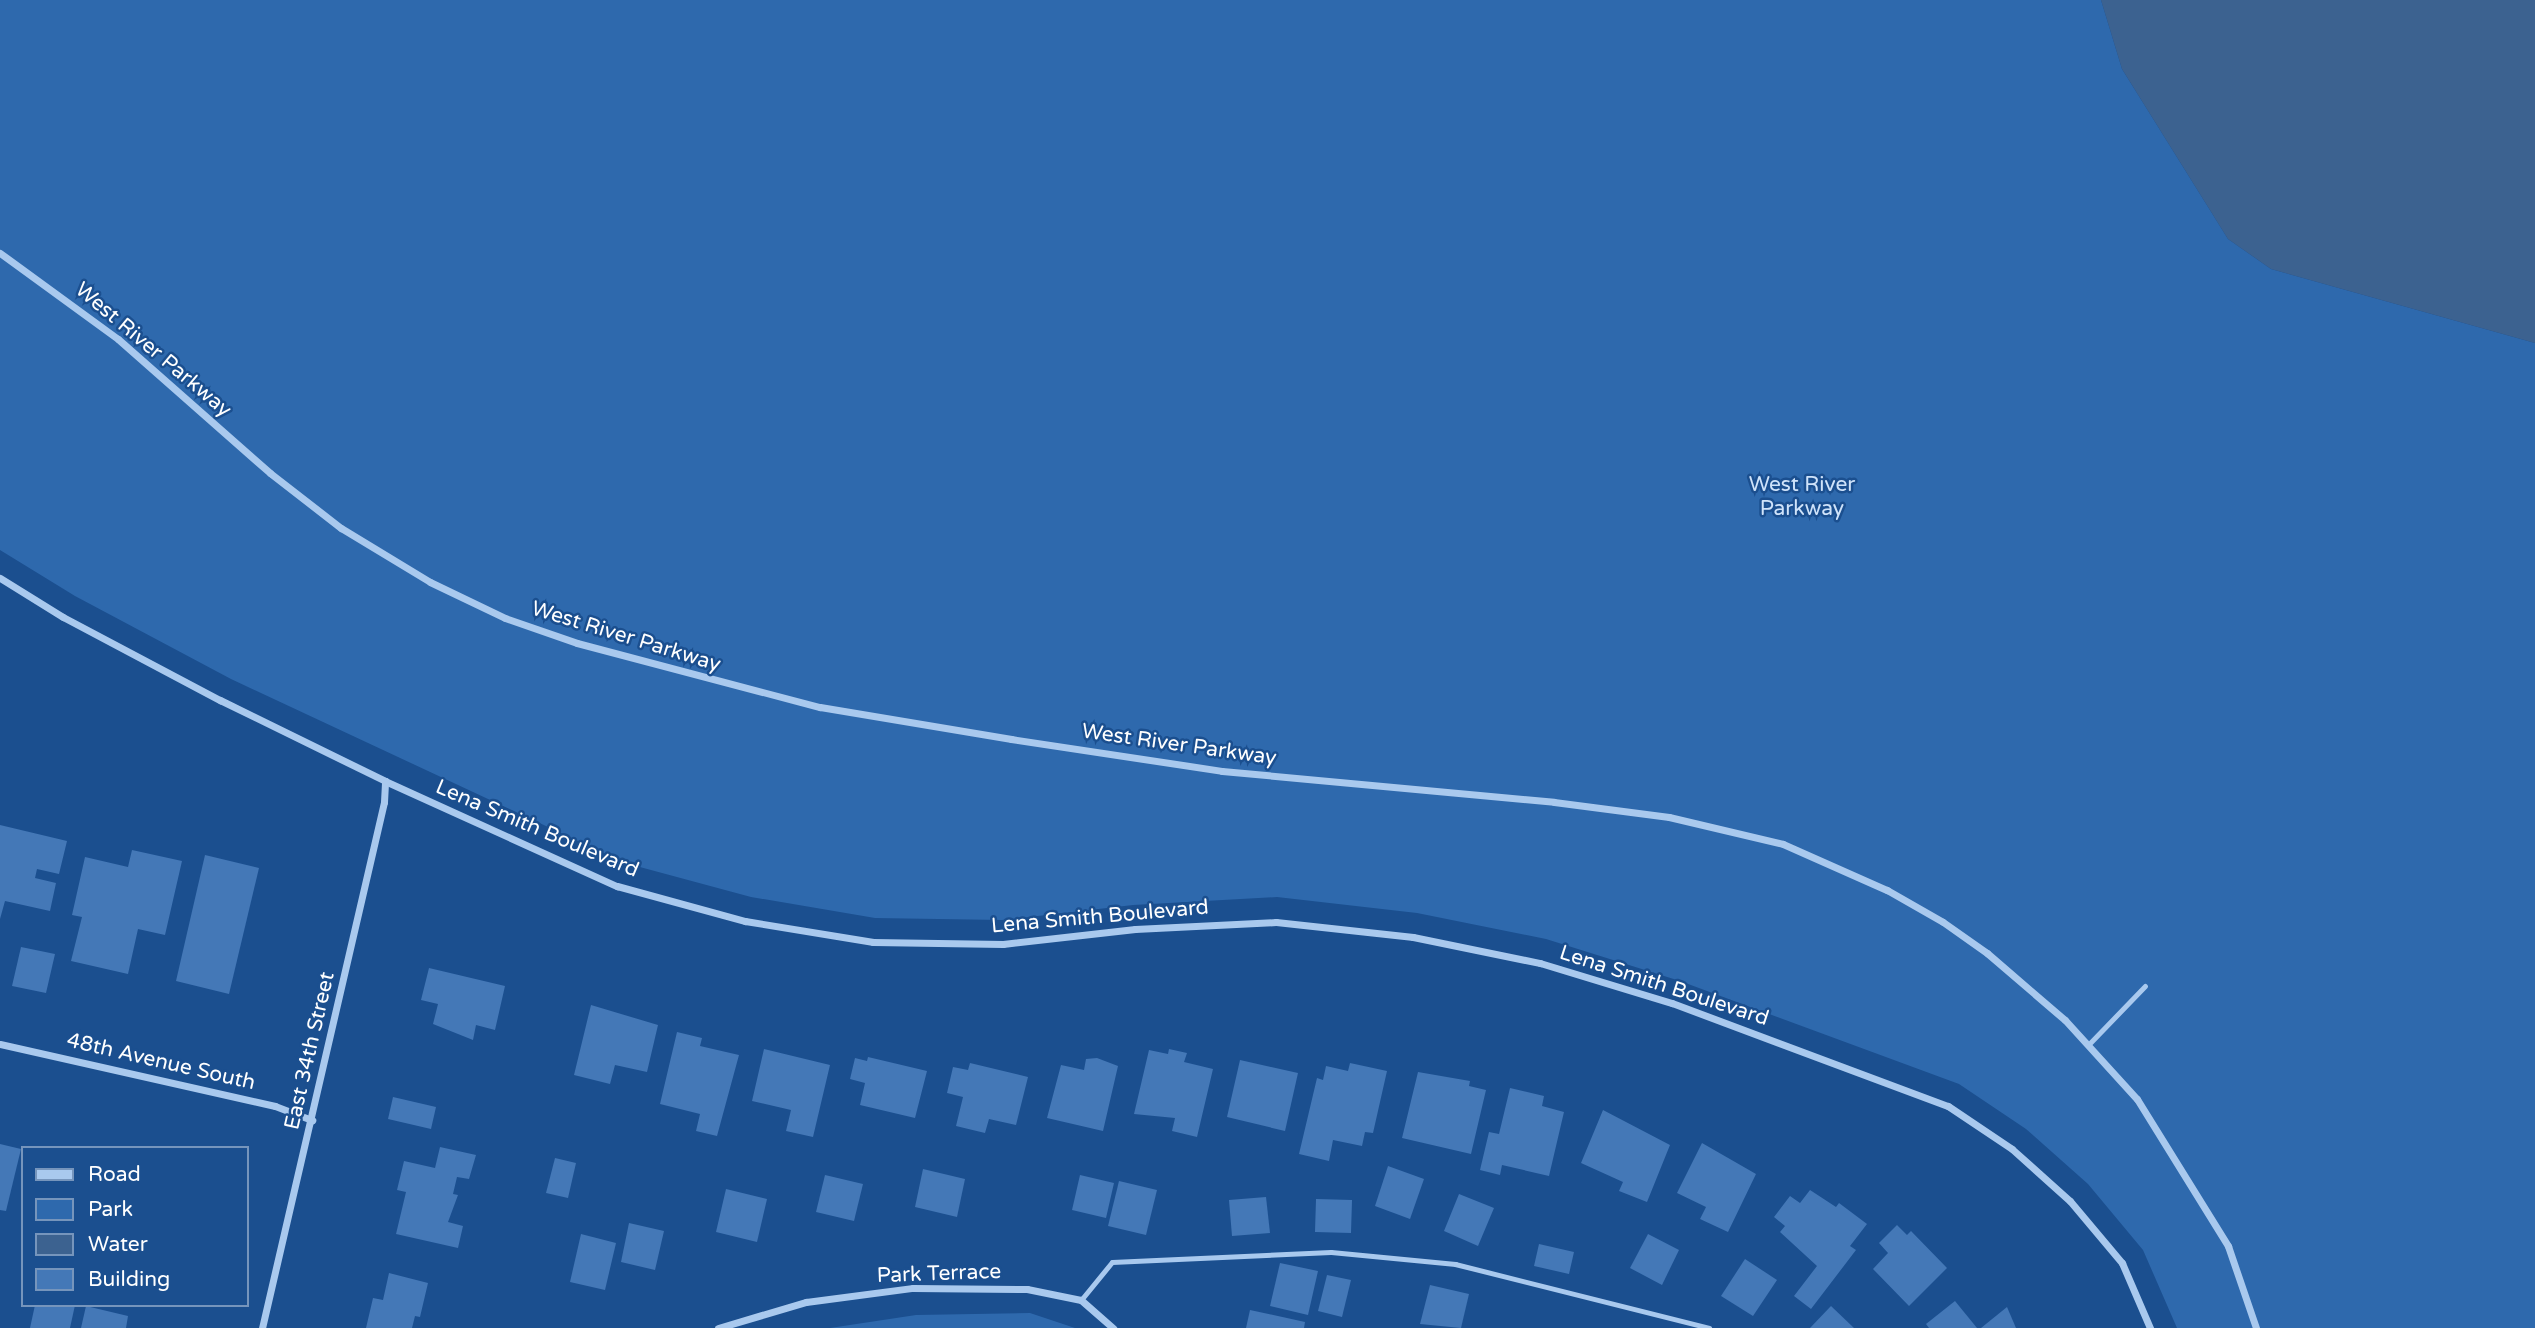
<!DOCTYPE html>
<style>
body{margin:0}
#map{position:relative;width:2535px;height:1328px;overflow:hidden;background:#1b4f8f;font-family:"Varela Round",sans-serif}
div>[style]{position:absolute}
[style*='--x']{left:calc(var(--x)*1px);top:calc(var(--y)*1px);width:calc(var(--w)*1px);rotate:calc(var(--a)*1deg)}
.green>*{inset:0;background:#2e69ad}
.water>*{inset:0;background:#3c6290}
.building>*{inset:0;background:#4478b7}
.service>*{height:5px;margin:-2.5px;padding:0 2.5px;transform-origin:2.5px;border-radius:2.5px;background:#a9c9ee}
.minor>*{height:7px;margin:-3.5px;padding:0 3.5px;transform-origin:3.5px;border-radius:3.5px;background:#a9c9ee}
span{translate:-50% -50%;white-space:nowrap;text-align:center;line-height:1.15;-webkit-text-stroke:5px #1b4f8f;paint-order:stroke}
.street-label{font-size:21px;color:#fff}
.park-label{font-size:21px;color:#cfe3fa}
.legend{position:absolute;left:21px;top:1146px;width:228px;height:161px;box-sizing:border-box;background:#1b4f8f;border:2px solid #7695bc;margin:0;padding:9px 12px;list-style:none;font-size:21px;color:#fff}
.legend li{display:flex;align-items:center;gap:14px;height:35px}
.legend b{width:35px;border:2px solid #7695bc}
</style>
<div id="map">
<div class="green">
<div style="clip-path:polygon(0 0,2101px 0,2122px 69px,2228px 239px,2271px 269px,2535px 343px,2535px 1328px,2177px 1328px,2143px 1250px,2088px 1184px,2026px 1129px,1959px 1084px,1680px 981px,1546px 939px,1417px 913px,1277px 897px,1133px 905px,1002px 920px,875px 918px,751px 897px,625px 863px,231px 679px,75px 596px,0 550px)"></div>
<div style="clip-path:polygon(1030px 1313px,1075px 1328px,830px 1328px,916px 1315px)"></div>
</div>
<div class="water">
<div style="clip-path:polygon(2101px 0,2535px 0,2535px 343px,2271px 269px,2228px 239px,2122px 69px)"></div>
</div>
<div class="building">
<div style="clip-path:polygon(0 825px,67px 841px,59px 874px,37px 869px,35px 878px,56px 883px,50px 911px,5px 901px,0 919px)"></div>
<div style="clip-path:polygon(132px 850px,182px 861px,165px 935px,138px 929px,128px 974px,71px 961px,82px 917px,72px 915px,85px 857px,128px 867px)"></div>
<div style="clip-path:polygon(205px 855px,259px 868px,229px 994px,176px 981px)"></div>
<div style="clip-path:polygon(21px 947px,55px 954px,46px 993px,12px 986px)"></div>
<div style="clip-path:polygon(429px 968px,505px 986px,495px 1030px,476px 1025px,473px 1040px,433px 1024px,438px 1004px,421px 1000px)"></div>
<div style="clip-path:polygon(591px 1005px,658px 1025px,647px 1072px,615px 1065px,610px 1084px,574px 1075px)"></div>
<div style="clip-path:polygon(677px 1032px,702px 1038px,700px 1046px,739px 1055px,717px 1136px,696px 1131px,700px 1114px,660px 1104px)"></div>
<div style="clip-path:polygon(764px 1049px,830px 1065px,813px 1137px,786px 1131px,791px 1110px,752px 1101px)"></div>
<div style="clip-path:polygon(1169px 1049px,1187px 1053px,1184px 1062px,1213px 1069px,1197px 1137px,1172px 1131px,1175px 1118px,1134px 1114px,1149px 1050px,1168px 1054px)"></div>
<div style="clip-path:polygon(868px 1057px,927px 1071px,915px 1118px,860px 1105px,865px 1083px,850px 1079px,855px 1058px,867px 1061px)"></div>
<div style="clip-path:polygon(1097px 1058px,1118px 1066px,1103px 1131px,1047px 1118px,1061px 1065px,1084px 1070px,1086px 1059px)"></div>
<div style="clip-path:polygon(1240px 1060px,1298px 1073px,1285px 1131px,1227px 1117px)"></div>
<div style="clip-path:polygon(970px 1063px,1028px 1077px,1016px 1125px,989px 1119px,985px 1133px,956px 1126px,963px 1097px,947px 1093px,953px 1067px,968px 1070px)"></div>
<div style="clip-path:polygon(1350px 1063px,1387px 1071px,1373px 1133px,1365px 1132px,1362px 1146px,1333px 1140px,1329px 1161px,1299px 1154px,1317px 1078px,1323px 1080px,1326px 1066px,1348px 1071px)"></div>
<div style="clip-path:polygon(1418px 1072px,1470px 1081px,1469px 1086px,1486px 1090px,1471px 1154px,1402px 1138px)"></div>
<div style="clip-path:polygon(1510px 1088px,1544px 1096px,1542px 1106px,1564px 1112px,1549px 1176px,1502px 1165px,1500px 1175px,1480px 1170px,1489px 1132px,1499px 1134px)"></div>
<div style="clip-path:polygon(393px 1097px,436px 1107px,431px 1129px,388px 1119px)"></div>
<div style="clip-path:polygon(1603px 1110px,1670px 1145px,1647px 1202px,1619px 1191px,1623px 1182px,1581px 1163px)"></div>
<div style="clip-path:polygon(1702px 1143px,1756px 1174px,1728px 1232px,1700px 1219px,1706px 1207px,1677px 1193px)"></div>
<div style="clip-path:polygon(0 1144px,21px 1149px,6px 1211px,0 1210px)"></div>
<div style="clip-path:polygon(440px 1147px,476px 1155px,469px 1179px,457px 1177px,453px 1194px,458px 1195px,448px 1222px,463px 1226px,458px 1248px,396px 1234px,406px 1192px,397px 1190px,404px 1161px,435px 1168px)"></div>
<div style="clip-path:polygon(555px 1158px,576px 1163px,568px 1198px,546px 1193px)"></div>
<div style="clip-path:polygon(1388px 1166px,1424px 1179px,1410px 1219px,1375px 1206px)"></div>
<div style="clip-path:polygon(923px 1169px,965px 1179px,957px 1217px,915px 1207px)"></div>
<div style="clip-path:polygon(825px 1175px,863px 1184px,854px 1221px,816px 1212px)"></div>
<div style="clip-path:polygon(1080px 1175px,1114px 1183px,1106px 1218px,1072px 1210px)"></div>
<div style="clip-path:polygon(1119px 1181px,1157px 1190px,1146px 1235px,1108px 1226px)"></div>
<div style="clip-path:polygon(726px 1189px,767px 1199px,757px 1242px,716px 1232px)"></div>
<div style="clip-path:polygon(1810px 1190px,1836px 1207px,1839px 1203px,1867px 1224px,1850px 1246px,1856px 1250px,1811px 1309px,1794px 1296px,1817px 1266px,1780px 1232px,1785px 1226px,1774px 1217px,1790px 1196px,1800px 1203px)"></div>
<div style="clip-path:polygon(1459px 1194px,1494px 1208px,1478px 1246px,1444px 1231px)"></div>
<div style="clip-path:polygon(1266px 1197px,1270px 1233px,1232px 1236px,1229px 1200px)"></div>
<div style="clip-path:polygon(1316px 1199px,1352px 1200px,1351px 1233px,1315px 1232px)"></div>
<div style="clip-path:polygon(629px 1223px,664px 1231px,655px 1270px,621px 1262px)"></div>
<div style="clip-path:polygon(1897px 1225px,1907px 1235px,1911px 1231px,1947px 1268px,1909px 1306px,1873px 1269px,1888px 1253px,1879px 1243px)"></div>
<div style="clip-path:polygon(581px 1234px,616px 1243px,605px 1290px,570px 1282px)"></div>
<div style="clip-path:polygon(1648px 1234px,1679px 1250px,1662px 1285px,1630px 1268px)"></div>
<div style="clip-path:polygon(1539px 1244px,1574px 1252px,1569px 1274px,1534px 1266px)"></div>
<div style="clip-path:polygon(1745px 1259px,1777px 1280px,1753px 1316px,1721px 1296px)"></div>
<div style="clip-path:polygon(1280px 1263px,1318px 1271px,1308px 1315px,1270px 1306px)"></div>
<div style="clip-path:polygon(389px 1273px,428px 1283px,420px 1317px,415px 1316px,412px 1328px,366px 1328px,373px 1298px,383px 1300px)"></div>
<div style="clip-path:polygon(1327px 1275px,1351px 1280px,1342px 1317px,1318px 1311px)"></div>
<div style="clip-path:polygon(1430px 1285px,1469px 1294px,1461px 1328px,1420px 1324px)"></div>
<div style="clip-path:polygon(1955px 1301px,1977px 1328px,1929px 1328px,1926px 1324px)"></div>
<div style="clip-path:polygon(35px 1305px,75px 1305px,70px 1328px,30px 1328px)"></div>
<div style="clip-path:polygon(86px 1306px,128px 1316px,126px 1328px,81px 1328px)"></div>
<div style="clip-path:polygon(1831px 1306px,1854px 1328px,1810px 1328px)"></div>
<div style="clip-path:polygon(2007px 1307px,2016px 1328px,1981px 1328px)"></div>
<div style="clip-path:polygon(1250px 1310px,1305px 1322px,1304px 1328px,1246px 1328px)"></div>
</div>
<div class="service">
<div style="--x:2088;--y:1045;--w:82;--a:-46"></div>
<div style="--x:1081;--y:1300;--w:49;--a:-50.8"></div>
<div style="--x:1112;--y:1262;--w:219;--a:-2.6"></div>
<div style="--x:1331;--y:1252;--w:125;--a:5.5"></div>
<div style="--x:1455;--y:1264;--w:262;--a:14.1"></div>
</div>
<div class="minor">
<div style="--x:0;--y:253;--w:146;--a:36.1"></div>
<div style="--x:118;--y:339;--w:203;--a:41.4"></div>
<div style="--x:270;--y:473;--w:90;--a:37.8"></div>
<div style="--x:341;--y:528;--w:104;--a:31.2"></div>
<div style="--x:430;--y:582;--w:83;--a:25.6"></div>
<div style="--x:505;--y:618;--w:76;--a:19.1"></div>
<div style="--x:577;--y:643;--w:251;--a:14.8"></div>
<div style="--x:820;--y:707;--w:194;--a:9.5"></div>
<div style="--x:1011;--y:739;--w:213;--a:8.6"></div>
<div style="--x:1222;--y:771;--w:333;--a:5.3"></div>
<div style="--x:1554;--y:802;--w:116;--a:7.4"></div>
<div style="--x:1669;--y:817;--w:117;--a:13.3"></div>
<div style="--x:1783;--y:844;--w:114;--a:23.9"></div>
<div style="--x:1887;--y:890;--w:64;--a:29.7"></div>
<div style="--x:1943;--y:922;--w:54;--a:35.2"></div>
<div style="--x:1987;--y:953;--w:103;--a:40.7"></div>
<div style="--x:2065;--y:1020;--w:107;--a:47.7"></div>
<div style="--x:2137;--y:1099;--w:173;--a:58.2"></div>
<div style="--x:2228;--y:1246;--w:87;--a:71.1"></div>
<div style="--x:0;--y:578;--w:74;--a:31.8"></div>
<div style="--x:63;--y:617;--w:178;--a:27.9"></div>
<div style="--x:220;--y:700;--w:184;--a:26.1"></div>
<div style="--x:385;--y:781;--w:255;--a:24.4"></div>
<div style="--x:617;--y:886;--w:133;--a:15.3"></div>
<div style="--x:745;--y:921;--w:130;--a:9.3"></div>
<div style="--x:873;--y:942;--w:130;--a:0.9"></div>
<div style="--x:1003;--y:944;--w:133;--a:-6.5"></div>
<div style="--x:1135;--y:929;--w:141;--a:-2.8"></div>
<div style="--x:1276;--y:922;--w:138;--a:6.2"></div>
<div style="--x:1413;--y:937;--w:130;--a:11.6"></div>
<div style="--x:1540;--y:963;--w:138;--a:16.9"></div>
<div style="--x:1672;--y:1003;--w:295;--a:20.5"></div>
<div style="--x:1948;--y:1106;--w:77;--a:33.9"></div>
<div style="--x:2012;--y:1149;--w:78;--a:41.9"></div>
<div style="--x:2070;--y:1201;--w:81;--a:50"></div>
<div style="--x:2122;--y:1263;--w:71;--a:66.7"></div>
<div style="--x:0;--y:1044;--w:282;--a:12.7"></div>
<div style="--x:275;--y:1106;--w:40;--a:21"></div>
<div style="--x:262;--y:1328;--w:540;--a:-76.94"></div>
<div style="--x:384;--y:802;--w:21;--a:-87"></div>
<div style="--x:718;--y:1328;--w:92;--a:-16.5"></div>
<div style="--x:806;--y:1302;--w:108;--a:-7.5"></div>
<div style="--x:913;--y:1288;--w:114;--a:0.5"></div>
<div style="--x:1027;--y:1289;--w:55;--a:11.5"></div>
<div style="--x:1081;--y:1300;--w:43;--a:41.2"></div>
</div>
<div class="street-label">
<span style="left:153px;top:350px;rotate:40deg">West River Parkway</span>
<span style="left:626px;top:637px;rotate:17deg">West River Parkway</span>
<span style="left:1179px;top:745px;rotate:8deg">West River Parkway</span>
<span style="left:537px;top:829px;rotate:23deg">Lena Smith Boulevard</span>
<span style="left:1100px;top:917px;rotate:-5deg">Lena Smith Boulevard</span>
<span style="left:1664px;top:986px;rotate:18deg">Lena Smith Boulevard</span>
<span style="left:310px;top:1051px;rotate:-77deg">East 34th Street</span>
<span style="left:161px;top:1062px;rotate:13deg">48th Avenue South</span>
<span style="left:939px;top:1274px;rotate:-2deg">Park Terrace</span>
</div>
<div class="park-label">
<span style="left:1802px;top:497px">West River<br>Parkway</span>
</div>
<ul class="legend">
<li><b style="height:9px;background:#a9c9ee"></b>Road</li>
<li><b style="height:19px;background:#2e69ad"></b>Park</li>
<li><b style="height:19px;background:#3c6290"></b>Water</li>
<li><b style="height:19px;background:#4478b7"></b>Building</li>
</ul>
</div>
